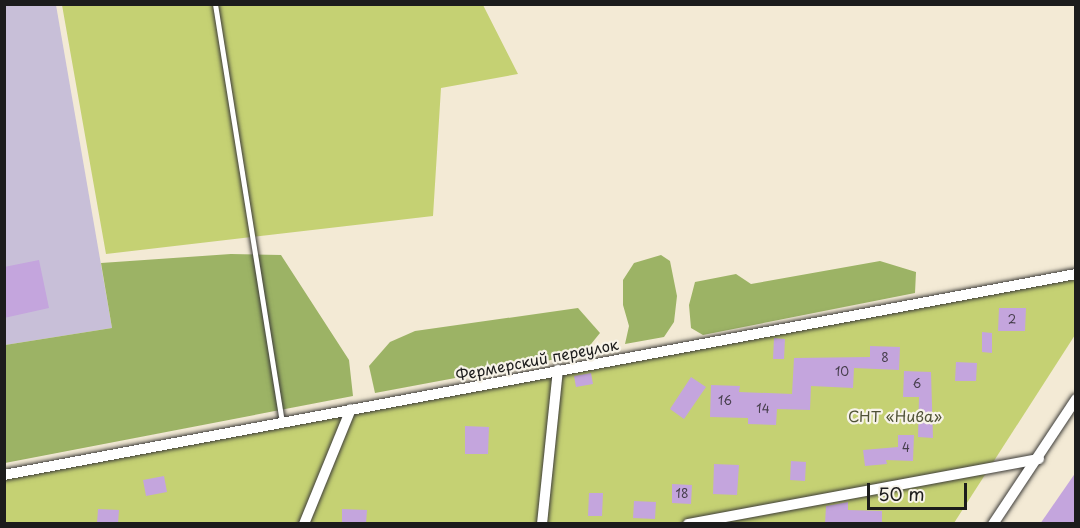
<!DOCTYPE html>
<meta charset="utf-8">
<style>
body{margin:0}
#map{position:relative;width:1080px;height:528px;overflow:hidden;background:#f3ead5;font-family:"Playpen Sans",sans-serif}
div>[style]{position:absolute}
[style*='--x']{left:calc(var(--x)*1px);top:calc(var(--y)*1px);width:calc(var(--w)*1px);rotate:calc(var(--a)*1deg)}
.industrial>*{inset:0;background:#c8bfd8}
.green>*{inset:0;background:#c5d173}
.forest>*{inset:0;background:#9cb365}
.building>*{inset:0;background:#c4a5dd}
.roads{filter:drop-shadow(0 0 2px #3c3b38) drop-shadow(0 0 2px #3c3b38)}
.service>*{height:5px;margin:-2.5px;padding:0 2.5px;transform-origin:2.5px;border-radius:2.5px;background:#fff}
.minor>*{height:10px;margin:-5px;padding:0 5px;transform-origin:5px;border-radius:5px;background:#fff}
span{translate:-50% -50%;white-space:nowrap;text-align:center;line-height:1.15;-webkit-text-stroke:4.5px #f7f3e8;paint-order:stroke}
.number-label{font-size:12px;color:#463e4c}
.number-label span{-webkit-text-stroke-width:0}
.street-label{font-size:15px;color:#1c1c1c}
.park-label{font-size:15px;color:#4f5236}
.frame{position:absolute;inset:0;border:6px solid #1c1c1c;pointer-events:none}
.scale{position:absolute;left:867px;top:483px;width:100px;height:27px;box-sizing:border-box;border:3px solid #1c1c1c;border-top:0;padding-left:8px;font-size:18px;line-height:21px;white-space:nowrap;color:#1c1c1c;-webkit-text-stroke:4px #f7f3e8;paint-order:stroke}
</style>
<div id="map">
<div class="industrial">
<div style="clip-path:polygon(5px 5px,56px 5px,112px 328px,5px 345px)"></div>
</div>
<div class="green">
<div style="clip-path:polygon(62px 5px,483px 5px,518px 74px,441px 88px,433px 216px,106px 254px)"></div>
<div style="clip-path:polygon(1075px 274px,1075px 335px,954px 523px,5px 523px,4px 475px)"></div>
</div>
<div class="forest">
<div style="clip-path:polygon(231px 254px,281px 255px,349px 360px,353px 396px,5px 463px,5px 345px,112px 328px,101px 263px)"></div>
<div style="clip-path:polygon(661px 255px,670px 261px,677px 296px,674px 322px,664px 337px,625px 344px,629px 326px,623px 305px,623px 280px,634px 263px)"></div>
<div style="clip-path:polygon(880px 261px,916px 272px,915px 293px,703px 335px,691px 328px,689px 305px,695px 282px,736px 274px,751px 284px)"></div>
<div style="clip-path:polygon(578px 308px,600px 333px,583px 354px,375px 393px,369px 366px,390px 342px,415px 331px)"></div>
</div>
<div class="building">
<div style="clip-path:polygon(39px 260px,49px 308px,4px 318px,4px 267px)"></div>
<div style="clip-path:polygon(999px 308px,1026px 308px,1025px 331px,998px 331px)"></div>
<div style="clip-path:polygon(982px 332px,992px 333px,992px 353px,982px 352px)"></div>
<div style="clip-path:polygon(774px 338px,785px 339px,784px 359px,773px 359px)"></div>
<div style="clip-path:polygon(870px 346px,900px 347px,899px 370px,854px 368px,853px 388px,811px 386px,810px 410px,777px 409px,776px 425px,748px 424px,748px 418px,710px 417px,711px 385px,740px 386px,739px 392px,792px 394px,794px 358px,870px 357px)"></div>
<div style="clip-path:polygon(956px 362px,977px 363px,976px 381px,955px 381px)"></div>
<div style="clip-path:polygon(904px 371px,931px 372px,933px 438px,918px 437px,919px 397px,903px 397px)"></div>
<div style="clip-path:polygon(591px 373px,593px 384px,576px 387px,574px 376px)"></div>
<div style="clip-path:polygon(691px 377px,706px 387px,684px 419px,670px 409px)"></div>
<div style="clip-path:polygon(465px 426px,489px 427px,488px 454px,465px 454px)"></div>
<div style="clip-path:polygon(898px 435px,914px 435px,913px 461px,886px 460px,887px 464px,865px 466px,863px 450px,898px 447px)"></div>
<div style="clip-path:polygon(791px 461px,806px 462px,805px 481px,790px 480px)"></div>
<div style="clip-path:polygon(714px 464px,739px 465px,737px 495px,713px 494px)"></div>
<div style="clip-path:polygon(1076px 472px,1076px 524px,1040px 524px)"></div>
<div style="clip-path:polygon(164px 476px,167px 492px,146px 496px,143px 480px)"></div>
<div style="clip-path:polygon(672px 484px,692px 485px,691px 504px,672px 503px)"></div>
<div style="clip-path:polygon(589px 493px,603px 493px,602px 516px,588px 516px)"></div>
<div style="clip-path:polygon(634px 501px,656px 502px,655px 519px,633px 518px)"></div>
<div style="clip-path:polygon(848px 502px,848px 510px,882px 511px,882px 524px,825px 524px,826px 506px)"></div>
<div style="clip-path:polygon(98px 509px,119px 510px,118px 524px,97px 524px)"></div>
<div style="clip-path:polygon(342px 509px,367px 510px,366px 524px,342px 524px)"></div>
</div>
<div class="roads">
<div class="service">
<div style="--x:215;--y:4;--w:423;--a:80.9"></div>
</div>
<div class="minor">
<div style="--x:4;--y:475;--w:1091;--a:-10.62"></div>
<div style="--x:304;--y:524;--w:124;--a:-67.8"></div>
<div style="--x:542;--y:524;--w:155;--a:-84.1"></div>
<div style="--x:688;--y:524;--w:357;--a:-10.5"></div>
<div style="--x:993;--y:524;--w:150;--a:-56.4"></div>
</div>
</div>
<div class="number-label">
<span style="left:1012px;top:320px">2</span>
<span style="left:885px;top:358px">8</span>
<span style="left:842px;top:372px">10</span>
<span style="left:917px;top:384px">6</span>
<span style="left:725px;top:401px">16</span>
<span style="left:763px;top:409px">14</span>
<span style="left:906px;top:448px">4</span>
<span style="left:682px;top:494px">18</span>
</div>
<div class="street-label">
<span style="left:537px;top:359px;rotate:-11deg">Фермерский переулок</span>
</div>
<div class="park-label">
<span style="left:895px;top:416px">СНТ «Нива»</span>
</div>
<div class="frame"></div>
<div class="scale">50 m</div>
</div>
